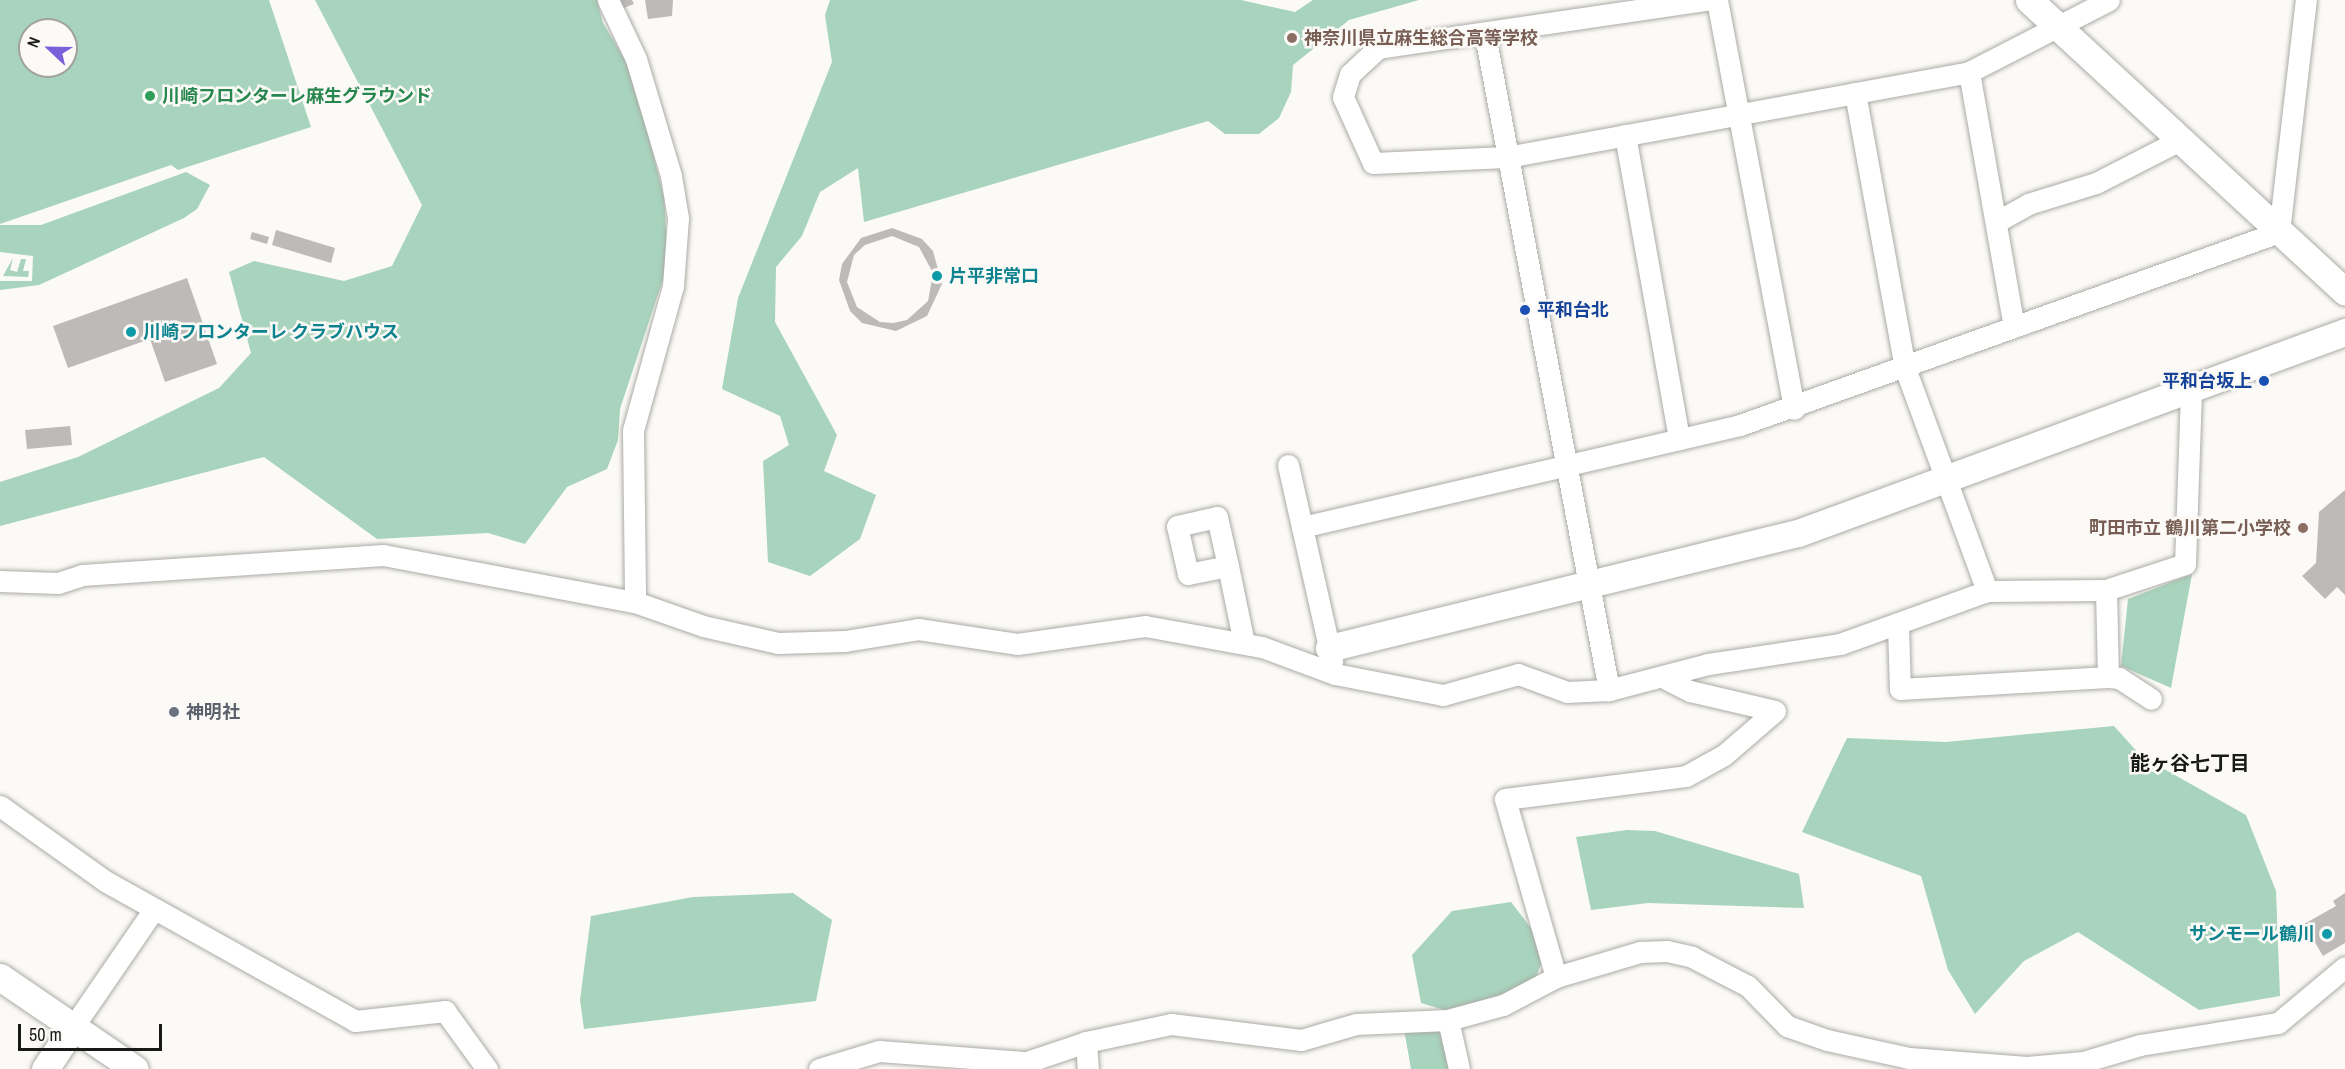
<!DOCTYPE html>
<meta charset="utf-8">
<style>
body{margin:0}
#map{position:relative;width:2345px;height:1069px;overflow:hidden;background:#fbfaf6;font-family:"Archivo Narrow","Noto Sans JP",sans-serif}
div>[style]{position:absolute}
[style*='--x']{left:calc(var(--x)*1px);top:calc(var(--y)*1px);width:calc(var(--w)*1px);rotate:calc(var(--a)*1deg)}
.green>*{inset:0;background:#a8d3bc}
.building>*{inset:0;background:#bebab8}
.roads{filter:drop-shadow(0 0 2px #abaaa6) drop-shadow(0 0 2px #abaaa6)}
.minor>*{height:21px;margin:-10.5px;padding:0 10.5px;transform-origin:10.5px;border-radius:10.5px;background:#fff}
.tertiary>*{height:27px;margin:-13.5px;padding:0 13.5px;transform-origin:13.5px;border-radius:13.5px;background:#fff}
.dots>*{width:16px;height:16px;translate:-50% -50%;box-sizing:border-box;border:3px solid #fbfaf6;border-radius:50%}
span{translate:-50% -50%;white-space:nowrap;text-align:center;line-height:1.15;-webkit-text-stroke:5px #fbfaf6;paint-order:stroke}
.education-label{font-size:18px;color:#785e54;font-weight:700}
.left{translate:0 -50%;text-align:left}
.right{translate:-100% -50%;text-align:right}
.leisure-label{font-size:18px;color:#27864d;font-weight:700}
.culture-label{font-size:18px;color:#0d838f;font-weight:700}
.transit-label{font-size:18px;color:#164399;font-weight:700}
.worship-label{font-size:18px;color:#5b616d;font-weight:700}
.neighbourhood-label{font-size:20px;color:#191917;font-weight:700}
.north{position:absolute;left:18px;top:18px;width:60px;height:60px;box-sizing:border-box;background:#fbfaf6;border:2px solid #a1a09d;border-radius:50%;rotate:292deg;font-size:16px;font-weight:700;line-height:24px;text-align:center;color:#191917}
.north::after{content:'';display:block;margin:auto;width:21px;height:27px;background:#7b60da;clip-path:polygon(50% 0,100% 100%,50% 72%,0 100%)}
.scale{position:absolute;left:18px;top:1024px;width:144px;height:27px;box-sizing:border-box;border:3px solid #191917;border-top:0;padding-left:8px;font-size:18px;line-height:21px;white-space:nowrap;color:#191917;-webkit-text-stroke:4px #fbfaf6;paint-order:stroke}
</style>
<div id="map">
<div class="green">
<div style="clip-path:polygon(evenodd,0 0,269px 0,311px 127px,178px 170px,171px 165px,0 224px,0 0,30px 30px,66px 30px,66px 66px,30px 66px,30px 30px)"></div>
<div style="clip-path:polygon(315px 0,597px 0,603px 23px,632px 71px,664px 197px,668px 264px,620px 409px,618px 440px,607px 469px,567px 487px,525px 544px,488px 533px,377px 539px,264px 457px,0 526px,0 482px,78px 457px,219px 388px,251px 353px,229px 272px,254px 261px,344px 281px,392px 266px,422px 205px)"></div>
<div style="clip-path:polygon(830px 0,1241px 0,1295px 12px,1313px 0,1419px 0,1349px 20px,1293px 65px,1291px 92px,1279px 118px,1259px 134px,1225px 134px,1208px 121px,864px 222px,858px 168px,820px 192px,802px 236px,776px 267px,775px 322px,837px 435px,824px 471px,876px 495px,860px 539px,810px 576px,768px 562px,763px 461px,789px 445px,780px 416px,722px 389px,738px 298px,832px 62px,825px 15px)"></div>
<div style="clip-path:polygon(186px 172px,210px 185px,197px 209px,184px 218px,39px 285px,0 290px,0 281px,32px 281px,33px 256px,0 252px,0 225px,41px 225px)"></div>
<div style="clip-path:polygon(13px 258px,10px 270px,17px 272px,21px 259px,26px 259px,23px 271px,29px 271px,28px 277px,3px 276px)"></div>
<div style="clip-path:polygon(2192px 574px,2171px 688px,2121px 666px,2128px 599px)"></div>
<div style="clip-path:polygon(2114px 726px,2141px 756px,2246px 815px,2276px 891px,2280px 996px,2199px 1010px,2078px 932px,2024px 961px,1975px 1014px,1948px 970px,1921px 876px,1802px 832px,1847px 738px,1946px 742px)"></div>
<div style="clip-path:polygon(1627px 830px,1655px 831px,1799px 874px,1804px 908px,1648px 903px,1591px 910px,1576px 837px)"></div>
<div style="clip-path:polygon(793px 893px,832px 920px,816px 1001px,584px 1029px,580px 1000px,591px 916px,693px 897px)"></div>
<div style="clip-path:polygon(1511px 902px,1547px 949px,1534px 982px,1474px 1019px,1421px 1003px,1412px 955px,1452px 911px)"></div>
<div style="clip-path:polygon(1439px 1028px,1450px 1069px,1411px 1069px,1404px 1029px)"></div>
</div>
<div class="building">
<div style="clip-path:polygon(618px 0,632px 0,634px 4px,621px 9px)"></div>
<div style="clip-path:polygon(645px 0,673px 0,672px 16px,648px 19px)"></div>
<div style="clip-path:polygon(evenodd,892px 228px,922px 239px,933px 251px,942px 284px,927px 316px,896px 331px,862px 323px,850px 311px,839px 280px,842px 264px,861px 238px,892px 228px,892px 236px,919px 247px,933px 273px,928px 301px,907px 320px,893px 323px,880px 322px,857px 307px,847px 282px,854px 255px,865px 245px,892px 236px)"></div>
<div style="clip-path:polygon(276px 230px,335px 248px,331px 263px,272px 245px)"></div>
<div style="clip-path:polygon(252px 232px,269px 237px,267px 244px,250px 239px)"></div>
<div style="clip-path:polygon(187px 278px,217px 364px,165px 382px,150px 339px,68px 368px,53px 326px)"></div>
<div style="clip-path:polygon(70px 426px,72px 445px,27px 449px,25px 430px)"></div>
<div style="clip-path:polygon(2345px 490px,2345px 595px,2337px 587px,2325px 599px,2302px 576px,2316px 563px,2319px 512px)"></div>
<div style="clip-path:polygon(2345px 893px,2345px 943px,2323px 956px,2304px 924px,2336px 906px,2333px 901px)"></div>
</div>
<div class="roads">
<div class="minor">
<div style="--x:608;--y:0;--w:65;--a:64.6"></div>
<div style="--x:636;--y:59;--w:122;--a:73.3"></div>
<div style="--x:671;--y:176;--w:43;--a:80.5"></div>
<div style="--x:678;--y:218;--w:68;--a:94.2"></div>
<div style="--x:673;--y:286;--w:149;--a:105.5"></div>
<div style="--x:633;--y:430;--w:172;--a:89.3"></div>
<div style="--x:1706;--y:0;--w:331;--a:171.7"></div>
<div style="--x:1378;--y:48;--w:38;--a:137"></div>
<div style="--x:1350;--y:74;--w:24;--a:107"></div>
<div style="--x:1343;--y:97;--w:72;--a:65.6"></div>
<div style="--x:1373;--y:163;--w:134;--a:-2.6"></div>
<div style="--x:1507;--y:157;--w:470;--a:-10.4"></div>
<div style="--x:1969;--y:72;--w:157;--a:-27.2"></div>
<div style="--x:1717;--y:0;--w:416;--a:79.3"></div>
<div style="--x:1485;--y:35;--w:667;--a:79.28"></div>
<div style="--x:1969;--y:72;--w:258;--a:80"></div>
<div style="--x:1855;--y:93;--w:280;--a:79.7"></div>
<div style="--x:1905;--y:368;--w:238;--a:69.8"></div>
<div style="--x:1625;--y:135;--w:309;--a:79.9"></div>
<div style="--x:1996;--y:222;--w:37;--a:-29"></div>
<div style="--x:2028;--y:204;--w:71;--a:-17.2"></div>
<div style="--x:2096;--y:183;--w:94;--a:-27.1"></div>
<div style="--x:1288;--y:465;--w:201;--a:77.3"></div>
<div style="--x:1302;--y:527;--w:450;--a:-13.1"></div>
<div style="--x:1740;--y:425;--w:573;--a:-19.7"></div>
<div style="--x:2279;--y:232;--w:234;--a:-83.4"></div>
<div style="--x:1228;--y:566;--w:41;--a:168.7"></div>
<div style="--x:1188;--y:574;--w:49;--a:-102.9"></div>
<div style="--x:1177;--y:526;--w:41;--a:-12.7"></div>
<div style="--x:1217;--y:517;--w:50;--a:77.3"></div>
<div style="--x:1228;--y:566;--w:79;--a:78.3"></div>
<div style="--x:0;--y:581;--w:58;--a:2"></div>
<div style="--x:58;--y:583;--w:25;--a:-18"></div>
<div style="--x:82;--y:575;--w:302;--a:-3.8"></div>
<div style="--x:383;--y:555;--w:256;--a:10.6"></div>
<div style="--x:635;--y:602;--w:72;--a:19.4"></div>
<div style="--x:703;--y:626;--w:77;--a:12.8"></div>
<div style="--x:778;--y:643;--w:67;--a:-1.7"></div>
<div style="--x:845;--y:641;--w:74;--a:-9.3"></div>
<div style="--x:918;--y:629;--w:100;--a:8.6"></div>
<div style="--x:1017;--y:644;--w:129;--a:-8"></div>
<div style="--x:1145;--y:626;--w:119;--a:10.2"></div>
<div style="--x:1262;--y:647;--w:78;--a:20.3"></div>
<div style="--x:1335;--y:674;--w:110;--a:11"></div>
<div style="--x:1443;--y:695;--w:78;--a:-15.6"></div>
<div style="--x:1518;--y:674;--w:52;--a:20.2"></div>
<div style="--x:1567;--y:692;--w:42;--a:-2.7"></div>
<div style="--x:1609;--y:690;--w:102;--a:-14.7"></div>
<div style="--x:1708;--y:664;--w:134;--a:-8.6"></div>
<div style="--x:1840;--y:644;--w:156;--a:-19.8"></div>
<div style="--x:1987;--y:591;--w:119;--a:-0.5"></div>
<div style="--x:2106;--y:590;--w:83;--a:-18.2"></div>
<div style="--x:2185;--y:564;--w:175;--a:-88"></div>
<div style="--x:1898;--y:626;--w:63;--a:88.2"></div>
<div style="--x:1900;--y:689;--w:208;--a:-3.3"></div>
<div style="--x:2108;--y:677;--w:87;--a:-91.3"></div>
<div style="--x:2108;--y:677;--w:11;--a:5"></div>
<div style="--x:2119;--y:678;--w:38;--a:33"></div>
<div style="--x:1666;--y:679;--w:27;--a:27"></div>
<div style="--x:1690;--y:691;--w:87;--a:13.2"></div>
<div style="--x:0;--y:806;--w:129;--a:35.5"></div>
<div style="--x:105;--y:881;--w:287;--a:29.2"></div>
<div style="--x:355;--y:1021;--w:91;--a:-6.3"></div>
<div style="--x:445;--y:1011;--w:72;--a:54.1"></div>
<div style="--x:1556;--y:977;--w:185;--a:-106"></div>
<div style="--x:1505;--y:799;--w:182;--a:-7.2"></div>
<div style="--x:1686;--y:776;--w:43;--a:-28.9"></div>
<div style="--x:1724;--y:755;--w:67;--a:-40.8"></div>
<div style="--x:1448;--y:1020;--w:50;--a:77.3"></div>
<div style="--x:73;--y:1027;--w:143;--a:-55.5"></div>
<div style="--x:1086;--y:1042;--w:27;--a:86"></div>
<div style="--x:819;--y:1069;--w:63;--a:-16.7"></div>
<div style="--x:879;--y:1051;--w:148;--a:4.3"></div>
<div style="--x:1027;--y:1062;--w:62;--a:-18.7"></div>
<div style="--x:1086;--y:1042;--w:87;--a:-12"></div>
<div style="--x:1171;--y:1024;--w:131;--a:7"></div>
<div style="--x:1301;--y:1040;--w:57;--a:-16.2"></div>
<div style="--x:1356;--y:1024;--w:92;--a:-2.5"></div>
<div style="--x:1448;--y:1020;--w:57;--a:-15.3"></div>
<div style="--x:1503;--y:1005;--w:60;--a:-27.8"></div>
<div style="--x:1556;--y:977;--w:88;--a:-16.6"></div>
<div style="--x:1640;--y:952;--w:27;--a:-2"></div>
<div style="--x:1667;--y:951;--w:26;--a:13"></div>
<div style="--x:1692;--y:957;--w:63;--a:27.4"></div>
<div style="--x:1748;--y:986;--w:56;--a:45.7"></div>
<div style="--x:1787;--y:1026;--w:42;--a:19.3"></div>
<div style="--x:1827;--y:1040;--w:84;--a:12.4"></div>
<div style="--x:1909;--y:1058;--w:118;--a:4.4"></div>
<div style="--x:2027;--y:1067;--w:56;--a:-5.1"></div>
<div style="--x:2083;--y:1062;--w:59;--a:-16.6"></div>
<div style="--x:2140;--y:1045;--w:140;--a:-9.1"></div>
<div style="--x:2278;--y:1023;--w:87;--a:-39.9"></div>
</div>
<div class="tertiary">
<div style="--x:2029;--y:0;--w:430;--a:42.7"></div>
<div style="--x:1329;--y:648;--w:483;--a:-13.8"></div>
<div style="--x:1798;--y:533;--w:583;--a:-20.18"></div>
<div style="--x:0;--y:977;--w:163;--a:34.3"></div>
<div style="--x:45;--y:1069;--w:50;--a:-56.3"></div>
</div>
</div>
<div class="dots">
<div style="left:1292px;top:38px;background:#8d6e63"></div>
<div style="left:150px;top:96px;background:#2e9e5b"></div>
<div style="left:937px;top:276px;background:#0f9aa8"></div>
<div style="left:1525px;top:310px;background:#1a4fb4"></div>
<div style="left:131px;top:332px;background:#0f9aa8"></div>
<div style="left:2264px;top:381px;background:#1a4fb4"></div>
<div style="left:2303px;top:528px;background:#8d6e63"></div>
<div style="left:174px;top:712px;background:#6b7280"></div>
<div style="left:2327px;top:934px;background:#0f9aa8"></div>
</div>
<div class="education-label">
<span class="left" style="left:1304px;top:38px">神奈川県立麻生総合高等学校</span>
<span class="right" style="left:2291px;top:528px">町田市立 鶴川第二小学校</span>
</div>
<div class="leisure-label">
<span class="left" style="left:162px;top:96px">川崎フロンターレ麻生グラウンド</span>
</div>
<div class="culture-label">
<span class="left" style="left:949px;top:276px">片平非常口</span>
<span class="left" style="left:143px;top:332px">川崎フロンターレ クラブハウス</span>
<span class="right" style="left:2315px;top:934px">サンモール鶴川</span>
</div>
<div class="transit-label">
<span class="left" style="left:1537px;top:310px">平和台北</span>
<span class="right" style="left:2252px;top:381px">平和台坂上</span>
</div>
<div class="worship-label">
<span class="left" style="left:186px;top:712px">神明社</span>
</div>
<div class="neighbourhood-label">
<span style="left:2190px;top:762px">能ヶ谷七丁目</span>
</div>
<div class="north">N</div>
<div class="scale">50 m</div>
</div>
